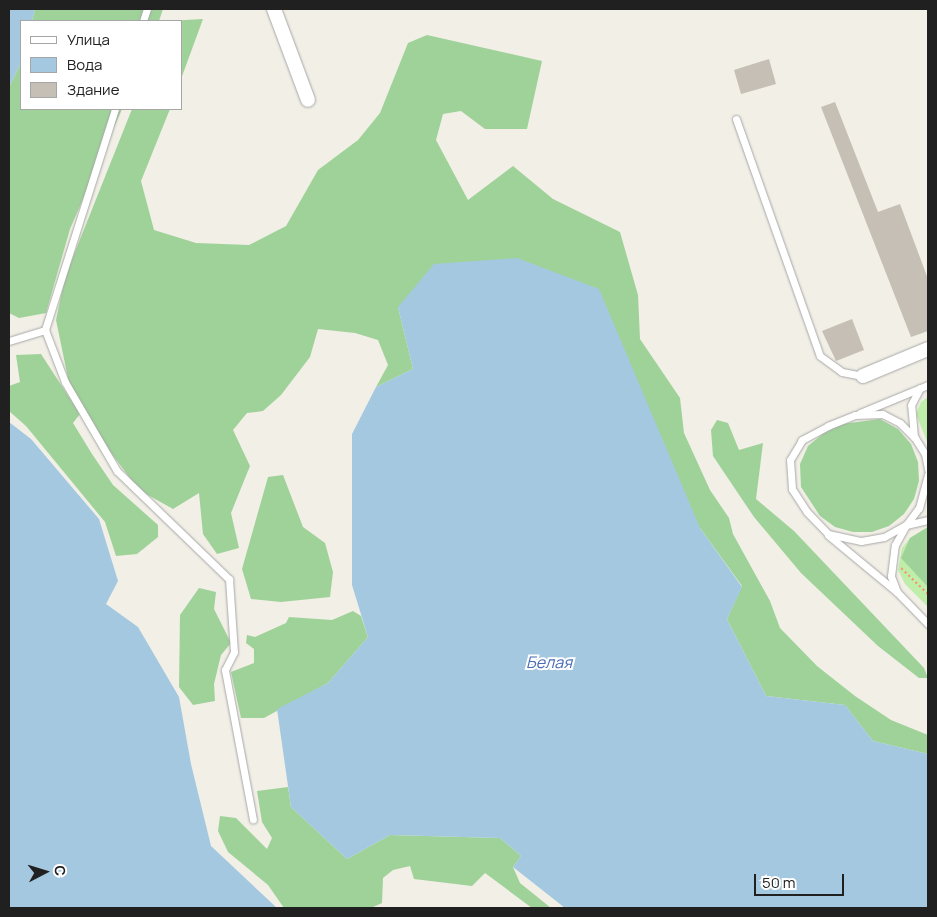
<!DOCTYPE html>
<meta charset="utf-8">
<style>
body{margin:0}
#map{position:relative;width:937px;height:917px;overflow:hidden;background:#f1efe6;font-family:Manrope,sans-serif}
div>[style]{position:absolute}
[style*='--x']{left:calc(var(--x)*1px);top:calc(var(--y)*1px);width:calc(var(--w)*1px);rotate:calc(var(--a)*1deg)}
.grass>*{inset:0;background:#bfedaa}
.forest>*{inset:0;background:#9fd299}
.water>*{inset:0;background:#a4c8e0}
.building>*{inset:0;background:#c6bfb5}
.path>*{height:2px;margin-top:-1px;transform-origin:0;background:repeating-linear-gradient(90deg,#ff9268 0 2.5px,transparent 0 5px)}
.roads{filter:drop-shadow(0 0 1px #a7a7a7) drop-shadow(0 0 1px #a7a7a7)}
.service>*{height:7px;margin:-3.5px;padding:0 3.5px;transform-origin:3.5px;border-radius:3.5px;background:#fff}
.minor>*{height:14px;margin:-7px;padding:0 7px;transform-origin:7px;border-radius:7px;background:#fff}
span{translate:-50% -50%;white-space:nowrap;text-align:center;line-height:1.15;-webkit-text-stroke:4px #fff;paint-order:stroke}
.water-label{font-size:16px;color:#476bb4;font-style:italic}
.frame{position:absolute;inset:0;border:10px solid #202020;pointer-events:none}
.legend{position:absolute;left:20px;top:20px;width:162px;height:90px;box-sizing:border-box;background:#fff;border:1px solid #a6a6a6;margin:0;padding:6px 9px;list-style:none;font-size:15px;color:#202020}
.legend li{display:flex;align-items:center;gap:10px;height:25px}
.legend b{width:25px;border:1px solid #a6a6a6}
.north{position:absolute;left:20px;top:847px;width:50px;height:50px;-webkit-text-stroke:4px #fff;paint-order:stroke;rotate:85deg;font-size:14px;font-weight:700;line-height:20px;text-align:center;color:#202020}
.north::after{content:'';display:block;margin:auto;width:18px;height:22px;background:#202020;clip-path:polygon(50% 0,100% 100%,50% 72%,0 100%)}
.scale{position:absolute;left:754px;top:874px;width:90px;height:22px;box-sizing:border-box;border:2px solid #202020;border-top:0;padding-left:6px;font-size:15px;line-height:18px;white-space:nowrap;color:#202020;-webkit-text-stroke:4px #fff;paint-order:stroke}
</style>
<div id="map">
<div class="grass">
<div style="clip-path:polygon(928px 397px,928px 444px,916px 414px,921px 402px)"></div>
<div style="clip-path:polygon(928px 527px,928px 607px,905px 584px,898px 570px,902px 548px,910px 538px)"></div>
</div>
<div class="forest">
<div style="clip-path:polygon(35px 9px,163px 9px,159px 21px,32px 21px)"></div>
<div style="clip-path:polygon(203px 19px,181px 79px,181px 21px,168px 21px)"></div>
<div style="clip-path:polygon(427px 35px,542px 61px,527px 129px,485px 129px,461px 111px,443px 114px,436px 140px,468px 200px,513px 166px,553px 199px,620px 232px,638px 295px,640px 339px,680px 398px,684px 433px,710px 490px,729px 518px,733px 534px,770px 601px,780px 628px,817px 666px,855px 696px,891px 720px,928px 735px,928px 754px,873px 741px,845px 705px,766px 696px,727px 619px,742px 586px,700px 528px,398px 307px,413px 369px,376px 387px,388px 365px,378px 340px,355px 333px,318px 329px,310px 357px,281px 395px,263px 411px,247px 413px,233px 430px,250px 466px,231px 513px,239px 548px,217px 554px,203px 534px,199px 493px,173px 509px,139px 490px,108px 449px,69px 383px,56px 320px,65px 277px,132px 109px,170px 109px,141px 181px,154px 230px,196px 243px,249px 245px,286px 226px,318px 170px,358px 140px,380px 113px,408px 43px)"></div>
<div style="clip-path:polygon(21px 63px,21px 109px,122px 109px,70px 229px,46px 313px,19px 318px,9px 313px,9px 87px)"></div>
<div style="clip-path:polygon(41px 354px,80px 414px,73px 423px,92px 454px,113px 485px,158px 525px,158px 537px,137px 554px,116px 556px,105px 522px,26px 426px,9px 411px,9px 386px,20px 382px,16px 355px)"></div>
<div style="clip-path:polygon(880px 419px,898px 429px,911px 444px,918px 462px,919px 481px,914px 499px,904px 514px,889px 526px,872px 532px,853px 532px,835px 527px,820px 516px,801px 487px,800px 464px,808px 446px,824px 433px,842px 424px)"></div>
<div style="clip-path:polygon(717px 420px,728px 423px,739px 450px,763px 443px,756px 499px,794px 531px,924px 668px,928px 678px,919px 678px,878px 646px,801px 573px,754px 517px,713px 456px,711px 430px)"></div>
<div style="clip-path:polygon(283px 475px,303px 527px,325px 543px,333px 572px,330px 597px,281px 602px,251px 599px,242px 569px,268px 477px)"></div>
<div style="clip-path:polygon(928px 527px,928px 587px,901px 558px,910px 538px)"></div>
<div style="clip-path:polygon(199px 588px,216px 592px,214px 609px,231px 643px,221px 655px,214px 684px,215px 701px,193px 705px,179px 687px,180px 615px)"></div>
<div style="clip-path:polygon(353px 611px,361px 616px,368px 637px,328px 683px,264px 718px,241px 718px,231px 672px,254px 663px,254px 649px,246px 643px,247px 635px,255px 637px,286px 623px,289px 617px,332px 620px)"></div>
<div style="clip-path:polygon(288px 787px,291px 807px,347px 859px,390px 835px,500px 838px,521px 856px,513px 867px,520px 883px,551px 908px,532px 908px,485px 873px,472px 886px,414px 879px,410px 866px,393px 870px,383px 878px,382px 903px,371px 908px,284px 908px,268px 885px,228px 852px,218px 831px,220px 816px,236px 818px,267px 849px,272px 838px,262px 822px,257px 791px)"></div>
</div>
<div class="water">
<div style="clip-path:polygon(9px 9px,35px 9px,32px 21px,21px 21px,21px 63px,9px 87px)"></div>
<div style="clip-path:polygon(517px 258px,599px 289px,700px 528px,742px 587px,727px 619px,766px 696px,845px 705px,873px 741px,928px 754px,928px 908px,565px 908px,513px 867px,521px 856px,500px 838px,390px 835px,347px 859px,291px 807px,277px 709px,328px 683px,368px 637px,352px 585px,352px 434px,376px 387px,413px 369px,398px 307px,434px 264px)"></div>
<div style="clip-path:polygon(9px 422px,31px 439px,99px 519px,118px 581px,106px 604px,138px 627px,179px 697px,191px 764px,211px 846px,277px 908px,9px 908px)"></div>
</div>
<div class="building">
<div style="clip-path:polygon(769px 59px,776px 84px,741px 94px,734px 70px)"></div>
<div style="clip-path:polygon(835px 102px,878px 212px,900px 204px,928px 279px,928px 331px,911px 337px,821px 107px)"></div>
<div style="clip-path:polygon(852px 319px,864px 350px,836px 361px,822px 331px)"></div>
</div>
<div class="path">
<div style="--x:901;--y:568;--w:37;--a:44"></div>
</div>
<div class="roads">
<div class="service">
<div style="--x:143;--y:21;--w:13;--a:-72"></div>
<div style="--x:115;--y:109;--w:232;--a:107.6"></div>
<div style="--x:45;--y:330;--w:56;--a:69"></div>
<div style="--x:65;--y:382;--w:103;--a:59.7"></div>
<div style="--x:117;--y:471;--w:156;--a:44"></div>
<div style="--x:229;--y:579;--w:73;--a:86.1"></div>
<div style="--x:234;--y:652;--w:20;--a:117"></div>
<div style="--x:225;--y:670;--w:152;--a:79.4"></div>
<div style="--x:736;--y:119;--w:251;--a:70.5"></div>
<div style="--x:820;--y:356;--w:27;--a:36"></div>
<div style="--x:842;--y:372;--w:21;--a:11"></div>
<div style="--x:9;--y:341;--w:38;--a:-17"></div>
<div style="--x:860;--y:413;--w:74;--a:-22.4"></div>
<div style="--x:914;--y:437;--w:32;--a:-95"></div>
<div style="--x:911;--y:405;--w:19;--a:-62"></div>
<div style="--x:928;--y:469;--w:15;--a:-101"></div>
<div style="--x:925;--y:454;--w:19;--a:-122"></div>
<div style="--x:915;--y:438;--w:21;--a:-135"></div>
<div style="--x:900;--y:423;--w:20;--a:-153"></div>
<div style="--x:882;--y:414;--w:27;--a:178"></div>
<div style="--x:855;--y:415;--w:29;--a:158"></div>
<div style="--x:828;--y:426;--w:30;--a:152"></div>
<div style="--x:802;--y:440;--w:23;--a:121"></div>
<div style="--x:790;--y:460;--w:29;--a:86"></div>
<div style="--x:792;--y:489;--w:27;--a:57"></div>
<div style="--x:807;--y:512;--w:30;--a:46"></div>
<div style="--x:828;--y:534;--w:34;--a:12"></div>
<div style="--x:861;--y:541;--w:23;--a:-10"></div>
<div style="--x:884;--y:537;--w:25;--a:-29"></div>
<div style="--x:906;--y:525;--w:21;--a:-53"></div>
<div style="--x:919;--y:508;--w:35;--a:-75"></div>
<div style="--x:828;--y:535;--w:89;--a:39.6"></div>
<div style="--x:897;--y:592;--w:45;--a:45.9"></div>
<div style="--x:897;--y:592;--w:17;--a:-111"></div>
<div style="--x:891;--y:576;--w:31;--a:-83"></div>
<div style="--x:895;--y:545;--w:23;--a:-61"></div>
<div style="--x:906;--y:525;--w:23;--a:-13"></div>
</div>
<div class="minor">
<div style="--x:274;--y:9;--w:97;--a:69.5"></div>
<div style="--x:863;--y:376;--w:70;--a:-22.6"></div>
</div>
</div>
<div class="water-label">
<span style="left:549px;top:662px">Белая</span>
</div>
<div class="frame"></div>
<ul class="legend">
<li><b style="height:6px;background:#fff"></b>Улица</li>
<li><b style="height:14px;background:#a4c8e0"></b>Вода</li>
<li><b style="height:14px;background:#c6bfb5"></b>Здание</li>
</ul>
<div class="north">С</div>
<div class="scale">50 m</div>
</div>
